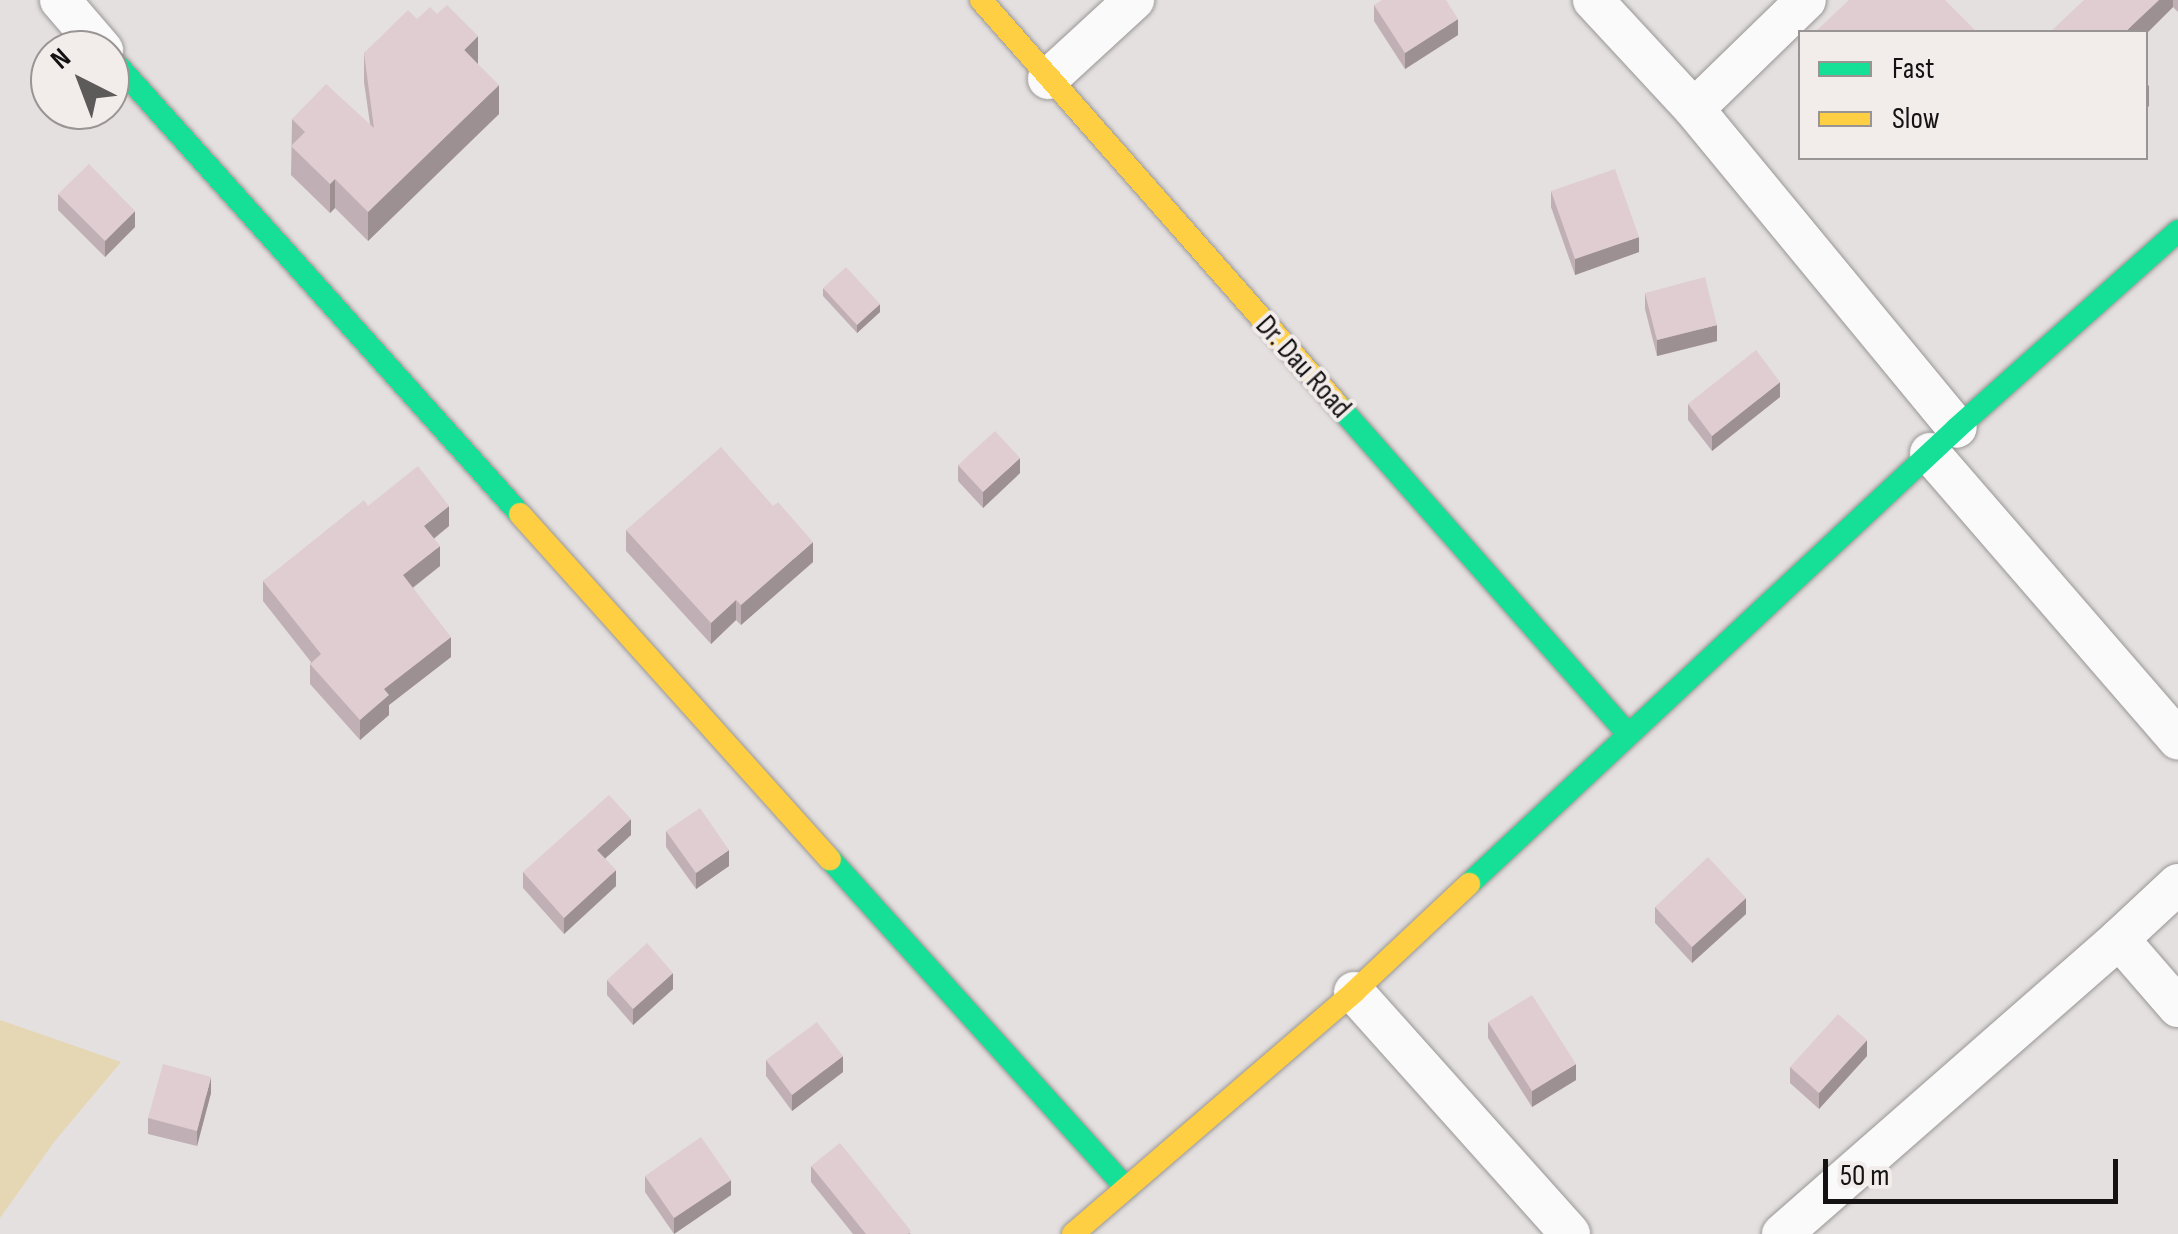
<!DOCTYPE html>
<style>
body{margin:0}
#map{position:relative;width:2178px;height:1234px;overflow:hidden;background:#e4e0df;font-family:"Sofia Sans Condensed",sans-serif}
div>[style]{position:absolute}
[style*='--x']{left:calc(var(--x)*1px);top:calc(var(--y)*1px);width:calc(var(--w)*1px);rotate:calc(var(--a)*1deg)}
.green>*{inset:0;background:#e5d7b3}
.roads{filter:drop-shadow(0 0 2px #999695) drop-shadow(0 0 2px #999695)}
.street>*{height:40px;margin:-20px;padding:0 20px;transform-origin:20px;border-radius:20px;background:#fbfafa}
.fast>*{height:22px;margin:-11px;padding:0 11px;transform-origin:11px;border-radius:11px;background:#16e098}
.slow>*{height:22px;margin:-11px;padding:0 11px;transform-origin:11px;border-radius:11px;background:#ffcf43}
.wall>*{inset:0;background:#c0b0b5}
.shaded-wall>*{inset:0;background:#9c9093}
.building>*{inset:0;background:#dfcdd2}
span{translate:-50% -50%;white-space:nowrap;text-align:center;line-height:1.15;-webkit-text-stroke:8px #f2eceb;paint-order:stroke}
.street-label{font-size:30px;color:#141212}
.legend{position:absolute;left:1798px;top:30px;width:350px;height:130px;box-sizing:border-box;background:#f2eceb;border:2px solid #999594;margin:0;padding:12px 18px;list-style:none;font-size:30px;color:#141212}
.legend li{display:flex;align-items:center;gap:20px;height:50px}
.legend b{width:50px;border:2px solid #999594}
.north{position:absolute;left:30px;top:30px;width:100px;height:100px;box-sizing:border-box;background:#f2eceb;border:2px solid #999594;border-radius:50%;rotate:318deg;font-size:28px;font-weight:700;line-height:40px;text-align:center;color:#141212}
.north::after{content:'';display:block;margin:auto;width:35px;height:45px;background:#5d5a5a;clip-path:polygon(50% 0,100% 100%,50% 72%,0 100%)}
.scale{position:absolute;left:1823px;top:1159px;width:295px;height:45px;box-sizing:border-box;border:5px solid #141212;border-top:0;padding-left:12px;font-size:30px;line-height:35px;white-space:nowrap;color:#141212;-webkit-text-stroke:8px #f2eceb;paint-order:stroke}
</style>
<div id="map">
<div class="green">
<div style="clip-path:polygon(0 1020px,121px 1062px,54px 1142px,0 1218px)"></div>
</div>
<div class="roads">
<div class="street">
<div style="--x:60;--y:0;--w:66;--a:49.3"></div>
<div style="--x:1593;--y:0;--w:149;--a:47.2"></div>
<div style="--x:1694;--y:109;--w:413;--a:50.5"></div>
<div style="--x:1048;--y:79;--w:117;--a:-42.6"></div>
<div style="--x:1694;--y:109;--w:156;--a:-44.2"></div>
<div style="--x:1930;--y:453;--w:379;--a:49.1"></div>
<div style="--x:2178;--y:884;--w:81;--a:137"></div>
<div style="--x:2119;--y:939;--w:90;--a:49.1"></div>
<div style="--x:1354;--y:992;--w:324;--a:48.2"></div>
<div style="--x:1782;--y:1234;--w:448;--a:-41.2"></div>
</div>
<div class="fast">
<div style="--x:110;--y:57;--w:614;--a:48.1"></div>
<div style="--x:1337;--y:404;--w:439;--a:48.6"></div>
<div style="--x:830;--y:859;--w:443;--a:48"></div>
<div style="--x:1469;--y:884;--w:668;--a:-43.06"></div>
<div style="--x:1957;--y:428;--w:296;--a:-41.7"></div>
</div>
<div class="slow">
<div style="--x:981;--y:0;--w:538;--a:48.61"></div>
<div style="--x:520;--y:514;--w:464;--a:48.1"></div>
<div style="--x:1073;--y:1234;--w:371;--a:-40.7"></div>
<div style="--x:1354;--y:992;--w:158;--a:-43.2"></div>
</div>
</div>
<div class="wall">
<div style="clip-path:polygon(2084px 0,2178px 0,2178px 12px,2173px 7px,2146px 34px)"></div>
<div style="clip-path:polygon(1374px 5px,1458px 35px,1405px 69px,1374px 21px)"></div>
<div style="clip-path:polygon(417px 19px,478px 65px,499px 114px,368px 241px,335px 208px,330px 213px,291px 175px,292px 119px,370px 124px,364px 82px,364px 53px)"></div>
<div style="clip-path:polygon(1551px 191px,1639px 252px,1575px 275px,1551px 207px)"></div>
<div style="clip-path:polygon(58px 194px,135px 227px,105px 257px,58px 210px)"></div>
<div style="clip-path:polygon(823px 288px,880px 312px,857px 333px,823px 296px)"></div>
<div style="clip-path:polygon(1645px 293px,1717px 341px,1657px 356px,1645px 309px)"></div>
<div style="clip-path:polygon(1780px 397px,1712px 451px,1688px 420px,1688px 404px)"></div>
<div style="clip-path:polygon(958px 465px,1020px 473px,983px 508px,958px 481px)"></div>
<div style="clip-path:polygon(368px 506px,449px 526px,434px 539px,440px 566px,413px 588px,451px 657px,389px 705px,389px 715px,360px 740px,310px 684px,310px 664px,311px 662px,263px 601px,263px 581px)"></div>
<div style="clip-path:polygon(626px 530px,813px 562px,741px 625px,736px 620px,711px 644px,626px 551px)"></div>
<div style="clip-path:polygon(666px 831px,729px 866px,696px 889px,666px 847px)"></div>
<div style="clip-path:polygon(631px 835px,605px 858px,616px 886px,564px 934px,523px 888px,523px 872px)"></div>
<div style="clip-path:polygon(1655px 907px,1746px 914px,1692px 963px,1655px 923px)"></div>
<div style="clip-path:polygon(607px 980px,673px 989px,633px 1025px,607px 995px)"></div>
<div style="clip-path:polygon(1488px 1022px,1576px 1080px,1532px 1107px,1488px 1038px)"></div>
<div style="clip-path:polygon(1867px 1056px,1819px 1109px,1790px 1083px,1790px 1067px)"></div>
<div style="clip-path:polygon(766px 1060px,843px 1072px,792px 1111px,766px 1076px)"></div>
<div style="clip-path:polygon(211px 1093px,197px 1146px,148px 1134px,148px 1118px)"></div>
<div style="clip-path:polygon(811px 1166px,911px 1234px,853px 1234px,811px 1182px)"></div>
<div style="clip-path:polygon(645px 1176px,731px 1195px,674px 1234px,645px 1192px)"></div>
</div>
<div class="shaded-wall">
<div style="clip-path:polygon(2159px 0,2173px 0,2173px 7px,2146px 34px,2125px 32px)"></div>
<div style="clip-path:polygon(1458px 19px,1458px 35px,1405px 69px,1405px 53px)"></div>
<div style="clip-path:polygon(478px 36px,478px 65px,464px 50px)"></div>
<div style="clip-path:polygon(499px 85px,499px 114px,368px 241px,368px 212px)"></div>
<div style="clip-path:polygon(2149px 85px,2149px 106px,2146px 109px,2146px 88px)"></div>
<div style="clip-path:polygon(335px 179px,335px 208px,330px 213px,330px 184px)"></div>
<div style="clip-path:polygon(135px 211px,135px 227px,105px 257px,105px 241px)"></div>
<div style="clip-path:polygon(1639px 237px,1639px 252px,1575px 275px,1575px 259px)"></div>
<div style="clip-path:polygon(880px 304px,880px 312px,857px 333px,857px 325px)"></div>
<div style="clip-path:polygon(1717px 325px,1717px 341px,1657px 356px,1657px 340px)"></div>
<div style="clip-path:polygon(1780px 382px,1780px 397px,1712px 451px,1712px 436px)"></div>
<div style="clip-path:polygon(1020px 458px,1020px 473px,983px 508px,983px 492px)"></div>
<div style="clip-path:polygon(449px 506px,449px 526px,424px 546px,424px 526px)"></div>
<div style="clip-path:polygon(813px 542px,813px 562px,741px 625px,741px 605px)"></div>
<div style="clip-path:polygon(440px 546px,440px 566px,403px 595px,403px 575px)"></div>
<div style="clip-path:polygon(736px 600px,736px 620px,711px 644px,711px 623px)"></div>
<div style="clip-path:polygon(451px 637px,451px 657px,389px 705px,389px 715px,360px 740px,360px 720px,384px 689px)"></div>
<div style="clip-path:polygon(631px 819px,631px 835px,597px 866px,597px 850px)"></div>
<div style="clip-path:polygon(729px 850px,729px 866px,696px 889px,696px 873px)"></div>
<div style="clip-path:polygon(616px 870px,616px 886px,564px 934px,564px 918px)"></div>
<div style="clip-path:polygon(1746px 898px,1746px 914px,1692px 963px,1692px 947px)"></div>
<div style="clip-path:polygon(673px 973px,673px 989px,633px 1025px,633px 1009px)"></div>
<div style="clip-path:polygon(1867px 1040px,1867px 1056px,1819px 1109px,1819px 1093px)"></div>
<div style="clip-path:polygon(843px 1056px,843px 1072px,792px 1111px,792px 1095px)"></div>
<div style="clip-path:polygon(1576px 1064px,1576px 1080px,1532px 1107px,1532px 1091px)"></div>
<div style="clip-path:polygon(211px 1077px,211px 1093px,197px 1146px,197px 1131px)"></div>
<div style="clip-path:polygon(731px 1180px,731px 1195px,674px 1234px,674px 1218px)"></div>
</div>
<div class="building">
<div style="clip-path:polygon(1382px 0,1446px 0,1458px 19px,1405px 53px,1374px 5px)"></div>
<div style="clip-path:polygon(1849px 0,1945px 0,1977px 32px,1820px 32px,1817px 30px)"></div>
<div style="clip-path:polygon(2084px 0,2159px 0,2125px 32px,2050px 32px)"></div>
<div style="clip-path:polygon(447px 5px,478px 36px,464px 50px,499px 85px,368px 212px,335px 179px,330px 184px,291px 146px,305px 132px,292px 119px,326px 84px,374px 128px,364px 53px,408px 10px,417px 19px,430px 7px,437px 14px)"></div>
<div style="clip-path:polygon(89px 164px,135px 211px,105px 241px,58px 194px)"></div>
<div style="clip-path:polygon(1615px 169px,1639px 237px,1575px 259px,1551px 191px)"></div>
<div style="clip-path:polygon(846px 267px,880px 304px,857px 325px,823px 288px)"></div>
<div style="clip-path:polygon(1705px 277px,1717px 325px,1657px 340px,1645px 293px)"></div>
<div style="clip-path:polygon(1756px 350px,1780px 382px,1712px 436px,1688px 404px)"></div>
<div style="clip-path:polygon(995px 431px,1020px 458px,983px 492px,958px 465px)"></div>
<div style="clip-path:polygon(721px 447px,773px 506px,778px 502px,813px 542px,741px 605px,736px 600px,711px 623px,626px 530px)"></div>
<div style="clip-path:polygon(418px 466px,449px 506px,424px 526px,440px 546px,403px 575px,451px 637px,384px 689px,389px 695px,360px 720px,310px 664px,321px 654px,263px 581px,364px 500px,368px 506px)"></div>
<div style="clip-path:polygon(609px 795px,631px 819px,597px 850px,616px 870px,564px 918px,523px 872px)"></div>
<div style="clip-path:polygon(700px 808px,729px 850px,696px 873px,666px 831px)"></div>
<div style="clip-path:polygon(1708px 857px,1746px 898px,1692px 947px,1655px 907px)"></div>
<div style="clip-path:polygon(647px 943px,673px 973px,633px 1009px,607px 980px)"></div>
<div style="clip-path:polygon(1532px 995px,1576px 1064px,1532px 1091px,1488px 1022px)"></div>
<div style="clip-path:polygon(1838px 1014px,1867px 1040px,1819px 1093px,1790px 1067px)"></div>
<div style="clip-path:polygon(817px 1022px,843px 1056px,792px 1095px,766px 1060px)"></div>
<div style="clip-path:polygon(163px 1064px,211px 1077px,197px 1131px,148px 1118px)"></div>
<div style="clip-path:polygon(701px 1137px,731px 1180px,674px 1218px,645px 1176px)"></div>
<div style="clip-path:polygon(840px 1143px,911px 1231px,908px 1234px,866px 1234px,811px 1166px)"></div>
</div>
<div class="street-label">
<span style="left:1303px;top:367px;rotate:48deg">Dr. Dau Road</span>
</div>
<ul class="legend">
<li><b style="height:12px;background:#16e098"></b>Fast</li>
<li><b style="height:12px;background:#ffcf43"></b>Slow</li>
</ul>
<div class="north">N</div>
<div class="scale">50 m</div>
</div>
